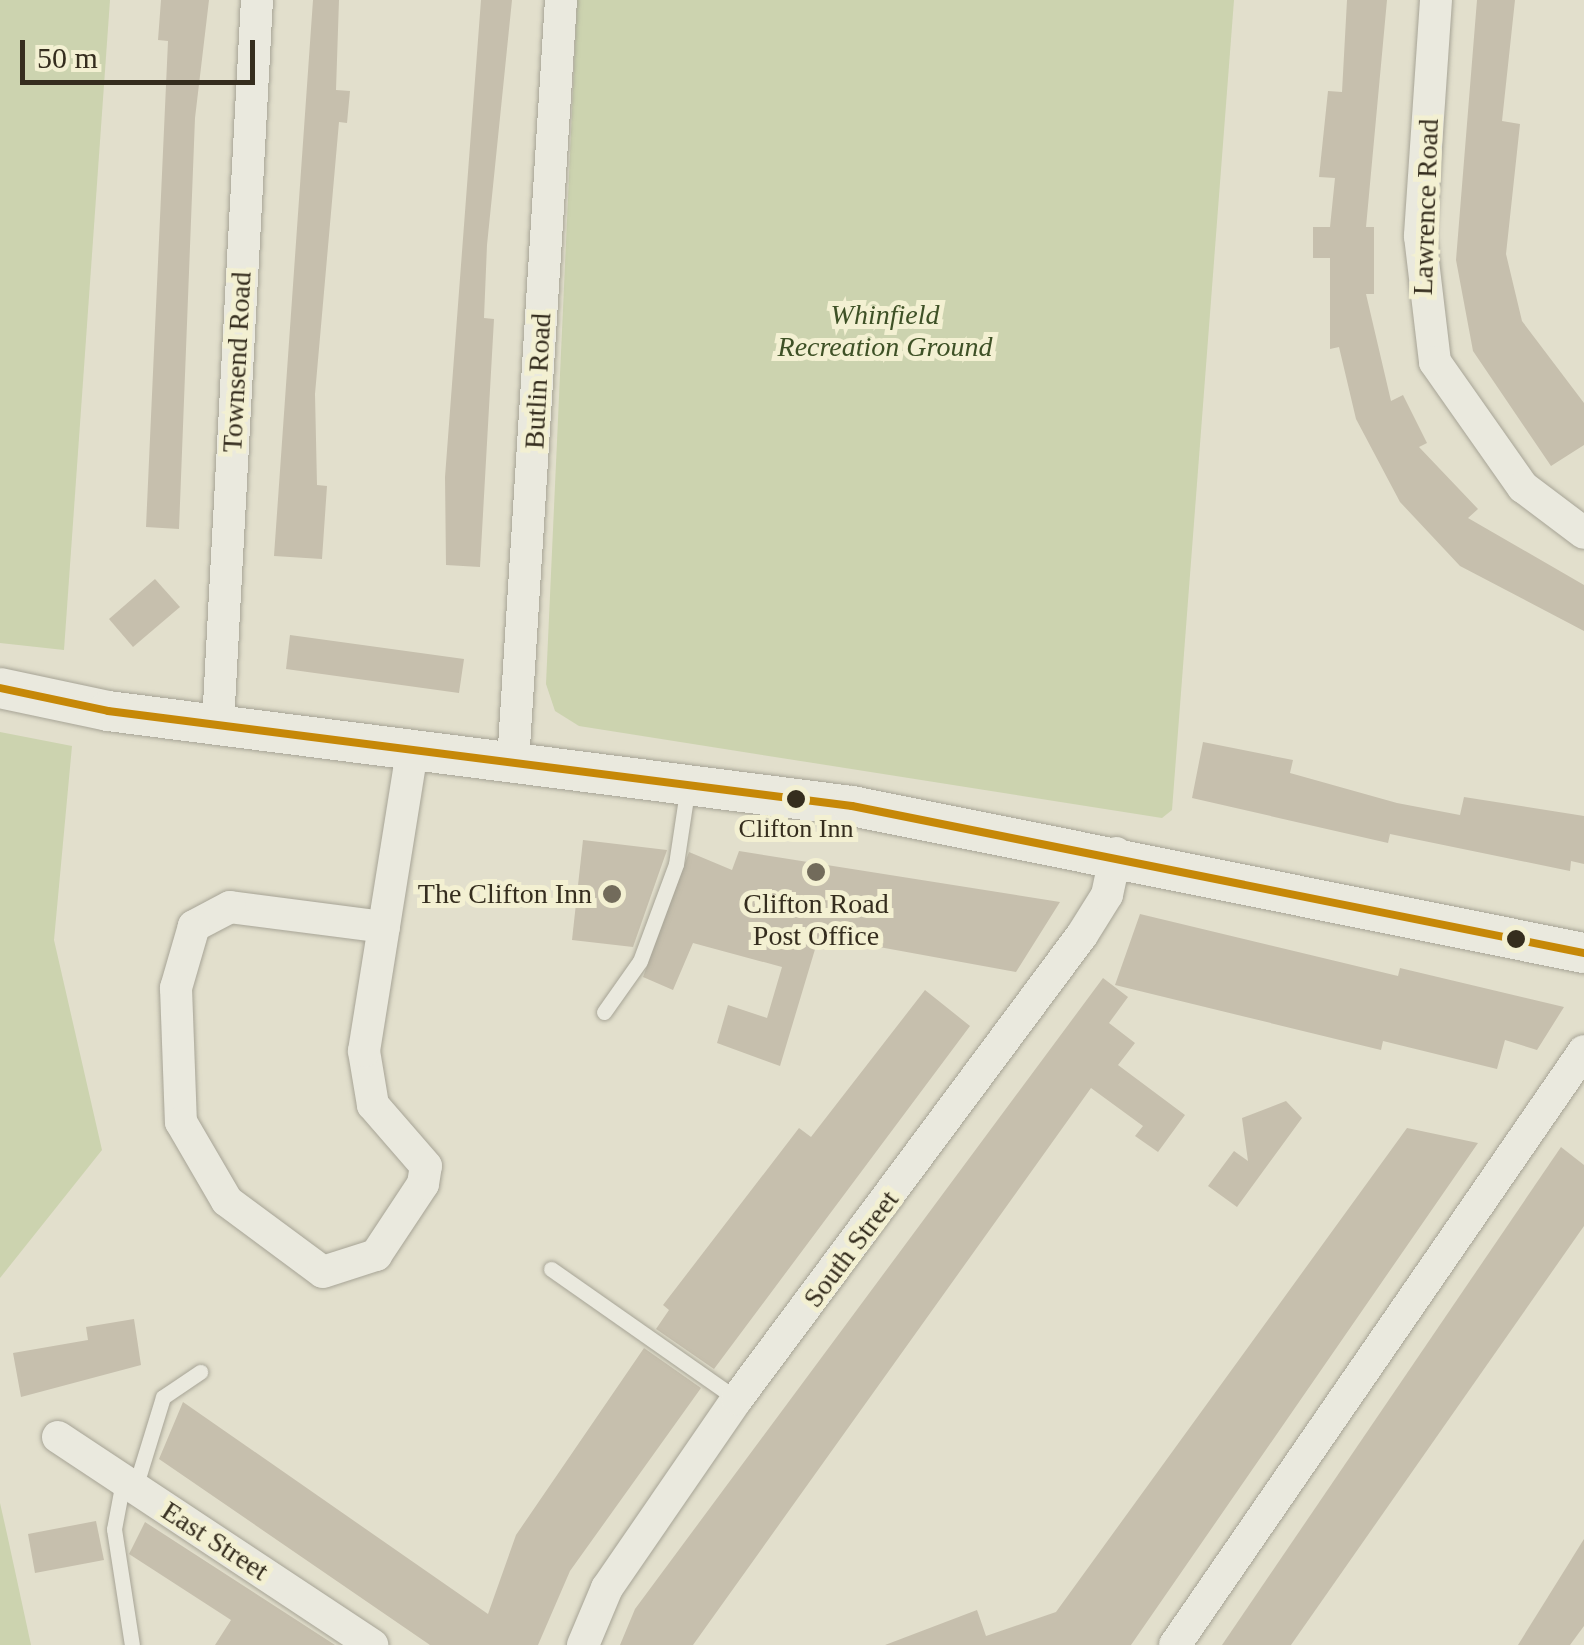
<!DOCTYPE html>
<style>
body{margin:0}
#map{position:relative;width:1584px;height:1645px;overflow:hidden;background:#e2dfcc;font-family:"Times New Roman",serif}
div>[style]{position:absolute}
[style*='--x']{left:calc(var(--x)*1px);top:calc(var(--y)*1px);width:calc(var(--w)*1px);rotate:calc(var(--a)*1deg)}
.green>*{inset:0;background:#ccd3af}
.building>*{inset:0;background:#c6bfad}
.roads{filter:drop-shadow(0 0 2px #a7a496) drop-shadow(0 0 2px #a7a496)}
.service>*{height:15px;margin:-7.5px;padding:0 7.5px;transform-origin:7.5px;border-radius:7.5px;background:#eae9de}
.minor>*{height:32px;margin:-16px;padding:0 16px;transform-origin:16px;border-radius:16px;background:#eae9de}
.tertiary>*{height:40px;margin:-20px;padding:0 20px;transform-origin:20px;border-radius:20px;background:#eae9de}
.bus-1>*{height:8px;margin:-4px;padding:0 4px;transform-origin:4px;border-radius:4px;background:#c68808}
.dots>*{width:28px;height:28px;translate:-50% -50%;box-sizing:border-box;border:5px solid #f3f0d2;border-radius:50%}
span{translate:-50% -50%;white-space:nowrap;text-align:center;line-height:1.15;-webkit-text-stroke:10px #f3f0d2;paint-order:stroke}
.bus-label{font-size:26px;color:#352d1e}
.street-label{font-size:28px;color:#352d1e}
.park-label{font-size:28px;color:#3e5126;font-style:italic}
.poi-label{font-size:28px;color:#352d1e}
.right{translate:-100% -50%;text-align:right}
.scale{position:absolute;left:20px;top:40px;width:235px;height:45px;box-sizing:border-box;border:5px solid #352d1e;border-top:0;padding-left:12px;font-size:30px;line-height:35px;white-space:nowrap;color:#352d1e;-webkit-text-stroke:8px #f3f0d2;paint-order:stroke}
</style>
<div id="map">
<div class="green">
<div style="clip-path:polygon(0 0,110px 0,64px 650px,0 643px)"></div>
<div style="clip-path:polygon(577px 0,1234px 0,1172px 810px,1162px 818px,579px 726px,555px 711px,546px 684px)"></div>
<div style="clip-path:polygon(0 732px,72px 746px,54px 940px,102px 1150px,0 1278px)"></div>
<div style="clip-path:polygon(0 1503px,7px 1534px,31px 1645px,0 1645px)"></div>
</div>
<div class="building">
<div style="clip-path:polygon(161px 0,209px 0,195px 118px,179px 529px,146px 527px,168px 41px,158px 40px)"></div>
<div style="clip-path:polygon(313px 0,339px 0,336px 90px,350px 91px,347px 123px,339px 122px,315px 394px,317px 485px,327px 486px,322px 559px,274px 556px)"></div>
<div style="clip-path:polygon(481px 0,512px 0,487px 245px,484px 318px,494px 319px,480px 567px,446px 565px,445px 477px)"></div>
<div style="clip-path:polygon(1347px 0,1387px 0,1366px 227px,1374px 227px,1374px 294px,1366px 294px,1391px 401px,1403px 395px,1427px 443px,1419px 447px,1478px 509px,1468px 518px,1584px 585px,1584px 631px,1460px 566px,1400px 502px,1356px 419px,1339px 347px,1330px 349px,1330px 258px,1313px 258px,1313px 227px,1330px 227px,1335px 178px,1319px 177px,1328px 91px,1342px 92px)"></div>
<div style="clip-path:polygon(1477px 0,1515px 0,1502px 121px,1520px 124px,1506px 254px,1522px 321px,1584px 403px,1584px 445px,1551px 466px,1473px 351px,1456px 260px)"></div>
<div style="clip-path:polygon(155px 579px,180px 607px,133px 647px,109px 619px)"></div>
<div style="clip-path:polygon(290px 635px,464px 659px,459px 693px,286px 669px)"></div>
<div style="clip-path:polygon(1203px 742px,1293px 760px,1290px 773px,1397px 803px,1460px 815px,1464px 797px,1584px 816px,1584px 864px,1571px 861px,1570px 871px,1390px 834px,1388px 843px,1192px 798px)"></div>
<div style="clip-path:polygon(583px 840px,667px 850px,633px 947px,572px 940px)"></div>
<div style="clip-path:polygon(739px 851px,1060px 902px,1016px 972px,819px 936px,780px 1066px,717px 1043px,728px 1005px,767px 1018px,782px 967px,693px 943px,673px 990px,643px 977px,689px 852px,732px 870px)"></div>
<div style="clip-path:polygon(1140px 914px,1398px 976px,1400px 968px,1564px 1007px,1537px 1050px,1505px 1040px,1497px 1069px,1383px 1041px,1381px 1050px,1115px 985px)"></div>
<div style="clip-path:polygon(1103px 978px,1128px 997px,1109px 1023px,1135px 1043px,1118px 1065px,1185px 1115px,1158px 1152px,1135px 1136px,1143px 1126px,1091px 1088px,693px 1645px,620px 1645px,635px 1609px)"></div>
<div style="clip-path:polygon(925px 990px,970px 1026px,714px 1369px,656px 1329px,669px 1310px,663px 1305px,799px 1128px,811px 1137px)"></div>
<div style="clip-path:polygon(1286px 1101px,1302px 1118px,1237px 1207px,1208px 1186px,1234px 1151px,1248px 1161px,1242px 1118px)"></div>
<div style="clip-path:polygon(1407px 1128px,1478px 1143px,1131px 1645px,885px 1645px,977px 1610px,986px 1636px,1056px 1612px)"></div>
<div style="clip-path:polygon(1561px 1147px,1584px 1165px,1584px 1226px,1291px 1645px,1222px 1645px)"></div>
<div style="clip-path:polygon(134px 1319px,141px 1365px,21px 1397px,13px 1353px,88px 1340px,86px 1327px)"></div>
<div style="clip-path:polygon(644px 1348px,701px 1388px,570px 1571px,538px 1645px,430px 1645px,159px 1459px,183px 1402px,488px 1614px,516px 1535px)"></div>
<div style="clip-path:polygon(96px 1521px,104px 1560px,35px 1573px,28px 1534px)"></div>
<div style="clip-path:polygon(145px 1522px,335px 1645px,215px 1645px,231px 1620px,129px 1554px)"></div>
<div style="clip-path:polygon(1584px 1539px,1584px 1626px,1570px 1645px,1518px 1645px)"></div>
</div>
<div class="roads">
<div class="service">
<div style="--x:604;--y:1012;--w:62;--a:-54.8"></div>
<div style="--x:640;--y:961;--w:103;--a:-69.6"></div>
<div style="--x:676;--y:864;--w:80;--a:-81.4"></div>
<div style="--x:551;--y:1269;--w:227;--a:35"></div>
<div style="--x:123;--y:1481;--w:49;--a:100.6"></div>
<div style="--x:114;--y:1529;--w:117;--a:81.2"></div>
<div style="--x:135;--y:1488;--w:95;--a:-72.9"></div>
<div style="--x:163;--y:1397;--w:45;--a:-34"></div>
</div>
<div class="minor">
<div style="--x:1436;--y:0;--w:237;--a:93.9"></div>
<div style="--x:1420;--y:236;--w:127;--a:83.2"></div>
<div style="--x:1435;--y:362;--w:153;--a:54.9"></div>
<div style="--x:1523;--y:487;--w:76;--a:37"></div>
<div style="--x:218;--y:724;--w:725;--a:-86.92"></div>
<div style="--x:513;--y:763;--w:765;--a:-86.4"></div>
<div style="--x:384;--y:927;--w:155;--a:-172.6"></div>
<div style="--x:230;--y:907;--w:41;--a:152.2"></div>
<div style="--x:194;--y:926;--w:65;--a:106.2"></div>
<div style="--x:176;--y:988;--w:134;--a:87.9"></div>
<div style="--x:181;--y:1122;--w:91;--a:59.8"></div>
<div style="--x:227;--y:1201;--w:119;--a:36.5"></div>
<div style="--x:323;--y:1272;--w:56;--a:-17.8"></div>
<div style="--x:376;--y:1255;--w:85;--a:-56.5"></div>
<div style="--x:423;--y:1184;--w:18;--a:-81"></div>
<div style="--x:426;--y:1166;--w:81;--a:-131"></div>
<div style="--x:373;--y:1105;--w:55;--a:-99.5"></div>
<div style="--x:364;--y:1051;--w:303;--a:-80.9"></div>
<div style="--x:58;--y:1437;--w:377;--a:33.5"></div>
<div style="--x:583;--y:1645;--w:62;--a:-67.2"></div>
<div style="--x:607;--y:1588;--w:229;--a:-55.5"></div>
<div style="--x:737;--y:1399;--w:578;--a:-53.37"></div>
<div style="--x:1082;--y:935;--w:47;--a:-58"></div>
<div style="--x:1107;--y:895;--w:43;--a:-77.9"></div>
<div style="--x:1175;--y:1645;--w:721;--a:-55.45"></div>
</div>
<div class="tertiary">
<div style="--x:0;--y:688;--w:110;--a:12"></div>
<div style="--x:108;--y:711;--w:750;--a:7.28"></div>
<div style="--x:852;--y:806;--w:747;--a:11.36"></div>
</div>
</div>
<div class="bus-1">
<div style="--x:0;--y:688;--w:110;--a:12"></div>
<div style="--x:108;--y:711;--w:750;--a:7.28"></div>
<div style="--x:852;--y:806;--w:747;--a:11.36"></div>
</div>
<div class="dots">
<div style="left:796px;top:799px;background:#352d1e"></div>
<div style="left:816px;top:872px;background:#726b5b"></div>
<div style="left:612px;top:894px;background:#726b5b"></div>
<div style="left:1516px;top:939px;background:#352d1e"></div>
</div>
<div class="bus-label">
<span style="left:796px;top:829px">Clifton Inn</span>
</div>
<div class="street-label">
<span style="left:1426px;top:207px;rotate:-88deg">Lawrence Road</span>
<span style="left:237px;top:362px;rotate:-87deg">Townsend Road</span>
<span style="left:538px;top:381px;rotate:-87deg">Butlin Road</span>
<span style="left:851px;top:1249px;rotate:-53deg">South Street</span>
<span style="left:215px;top:1541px;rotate:33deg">East Street</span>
</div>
<div class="park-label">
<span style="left:885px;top:331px">Whinfield<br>Recreation Ground</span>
</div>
<div class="poi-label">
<span class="right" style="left:592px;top:894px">The Clifton Inn</span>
<span style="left:816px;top:920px">Clifton Road<br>Post Office</span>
</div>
<div class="scale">50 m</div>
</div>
